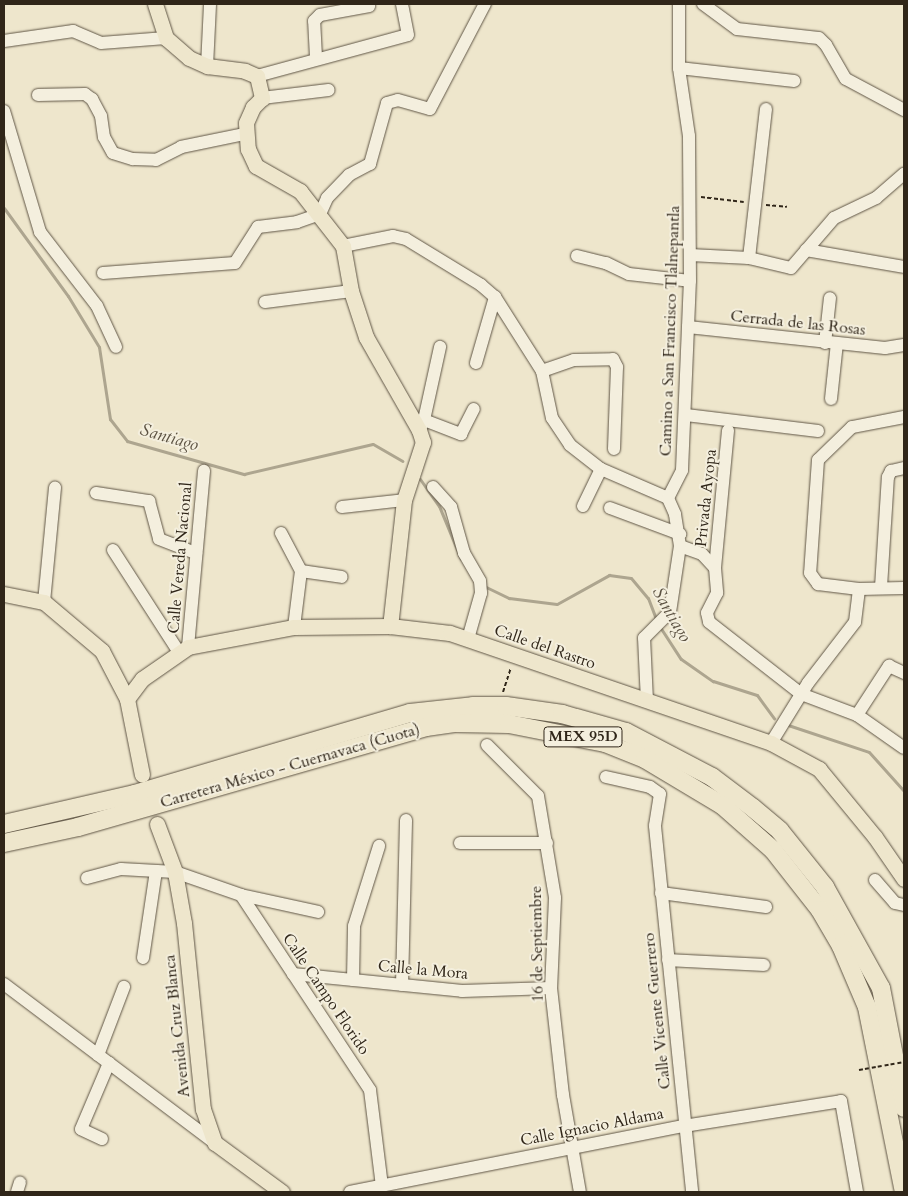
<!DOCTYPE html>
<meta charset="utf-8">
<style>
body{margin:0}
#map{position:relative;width:908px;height:1196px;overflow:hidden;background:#eee6cc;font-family:Cardo,serif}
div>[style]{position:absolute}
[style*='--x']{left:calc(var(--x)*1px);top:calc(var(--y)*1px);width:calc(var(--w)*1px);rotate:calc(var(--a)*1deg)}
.stream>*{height:3px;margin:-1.5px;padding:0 1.5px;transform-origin:1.5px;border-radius:1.5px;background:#ada58f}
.path>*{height:2px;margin-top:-1px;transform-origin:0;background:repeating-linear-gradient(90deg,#302619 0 4px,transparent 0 6.5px)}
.roads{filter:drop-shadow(0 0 1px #605646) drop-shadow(0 0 1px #605646)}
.minor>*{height:12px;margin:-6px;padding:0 6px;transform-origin:6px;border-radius:6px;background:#f4efde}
.major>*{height:15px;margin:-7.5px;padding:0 7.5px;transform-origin:7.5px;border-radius:7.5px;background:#eee6cc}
.highway>*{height:18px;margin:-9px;padding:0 9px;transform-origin:9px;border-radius:9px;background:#eee6cc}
.path-bridge>*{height:2px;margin-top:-1px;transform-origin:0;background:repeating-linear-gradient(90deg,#302619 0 4px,transparent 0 6.5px)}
span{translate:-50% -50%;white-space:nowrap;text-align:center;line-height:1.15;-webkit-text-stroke:4px #f4efde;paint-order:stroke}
.shield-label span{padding:1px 4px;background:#f4efde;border:1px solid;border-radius:4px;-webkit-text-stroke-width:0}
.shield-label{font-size:15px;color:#302619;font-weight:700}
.street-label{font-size:16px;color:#302619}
.water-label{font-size:18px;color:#5c5242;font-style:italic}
.frame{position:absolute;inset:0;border:5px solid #302619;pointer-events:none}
</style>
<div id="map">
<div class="stream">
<div style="--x:4;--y:208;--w:109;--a:54"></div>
<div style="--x:68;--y:296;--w:60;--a:58.7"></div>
<div style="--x:99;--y:347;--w:73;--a:81.3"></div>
<div style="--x:110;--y:419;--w:28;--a:52"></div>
<div style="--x:127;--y:441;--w:122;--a:15.8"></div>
<div style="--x:244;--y:474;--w:132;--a:-13.1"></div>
<div style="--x:373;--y:444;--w:34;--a:30"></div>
<div style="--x:420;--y:479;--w:33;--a:55"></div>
<div style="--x:439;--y:506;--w:57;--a:67.5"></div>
<div style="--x:484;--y:586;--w:28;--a:26"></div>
<div style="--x:509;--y:598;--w:48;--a:7.1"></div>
<div style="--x:557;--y:604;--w:60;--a:-29.1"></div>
<div style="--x:609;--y:575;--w:22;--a:8"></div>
<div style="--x:631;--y:578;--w:26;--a:50"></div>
<div style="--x:648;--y:598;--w:25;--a:69"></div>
<div style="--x:660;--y:627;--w:38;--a:57"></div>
<div style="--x:681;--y:659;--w:39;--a:35"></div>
<div style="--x:713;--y:681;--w:46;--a:17.7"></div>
<div style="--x:757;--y:695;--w:29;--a:54"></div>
<div style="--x:788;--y:725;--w:85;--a:18.4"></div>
<div style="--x:869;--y:752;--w:52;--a:48.1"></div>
</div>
<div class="path">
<div style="--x:701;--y:197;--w:43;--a:6.6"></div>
<div style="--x:766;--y:205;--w:21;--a:5"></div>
<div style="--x:503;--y:692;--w:25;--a:-72"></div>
</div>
<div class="roads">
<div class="minor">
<div style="--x:703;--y:4;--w:42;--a:36.3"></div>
<div style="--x:737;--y:29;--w:82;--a:6.3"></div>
<div style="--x:819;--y:38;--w:10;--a:45"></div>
<div style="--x:826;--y:45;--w:39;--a:60"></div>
<div style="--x:846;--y:79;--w:66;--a:28.1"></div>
<div style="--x:4;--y:41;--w:70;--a:-8.2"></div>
<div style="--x:73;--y:31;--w:30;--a:23"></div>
<div style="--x:101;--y:43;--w:65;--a:-4.4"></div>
<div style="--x:316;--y:57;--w:36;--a:-93"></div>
<div style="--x:314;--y:21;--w:8;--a:-45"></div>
<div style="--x:320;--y:15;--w:50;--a:-10.4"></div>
<div style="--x:207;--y:66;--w:62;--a:-87.2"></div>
<div style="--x:679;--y:68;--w:116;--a:6.4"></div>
<div style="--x:257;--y:76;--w:156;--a:-15.2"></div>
<div style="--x:408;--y:35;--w:32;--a:-101"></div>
<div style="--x:38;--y:95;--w:47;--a:-1.2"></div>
<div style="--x:85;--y:94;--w:9;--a:36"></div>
<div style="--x:92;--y:99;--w:19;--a:62"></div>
<div style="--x:101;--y:116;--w:21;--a:82"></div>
<div style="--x:104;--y:137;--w:18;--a:61"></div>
<div style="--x:113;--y:153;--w:21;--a:17"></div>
<div style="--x:133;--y:159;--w:23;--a:2"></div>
<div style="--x:156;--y:160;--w:28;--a:-27"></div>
<div style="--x:181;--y:147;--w:64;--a:-11.7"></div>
<div style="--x:262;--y:98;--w:67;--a:-6.8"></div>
<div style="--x:4;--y:111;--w:126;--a:73.4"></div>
<div style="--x:40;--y:232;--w:93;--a:52.4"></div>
<div style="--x:97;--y:306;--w:45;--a:65.1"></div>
<div style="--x:343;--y:246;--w:51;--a:-11.3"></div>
<div style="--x:393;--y:236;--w:13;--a:13"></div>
<div style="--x:406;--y:239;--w:88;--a:31.5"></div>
<div style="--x:481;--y:285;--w:18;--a:41"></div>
<div style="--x:495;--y:297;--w:88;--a:57.6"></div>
<div style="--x:542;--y:371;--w:48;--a:78"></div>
<div style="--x:552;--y:418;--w:32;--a:56"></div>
<div style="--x:570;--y:445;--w:39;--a:38"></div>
<div style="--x:601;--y:469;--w:73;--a:23.4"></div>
<div style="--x:806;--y:250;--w:99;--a:9.8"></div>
<div style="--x:690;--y:255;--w:59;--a:2.9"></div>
<div style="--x:749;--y:258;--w:43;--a:13.4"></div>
<div style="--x:791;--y:268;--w:66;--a:-49.3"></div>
<div style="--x:834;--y:218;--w:47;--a:-25.5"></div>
<div style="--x:876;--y:198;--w:37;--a:-41"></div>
<div style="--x:577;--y:256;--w:30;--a:14"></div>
<div style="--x:606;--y:263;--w:25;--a:26"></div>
<div style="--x:629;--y:274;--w:61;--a:6.5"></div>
<div style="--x:749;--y:258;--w:150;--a:-83.5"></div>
<div style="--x:103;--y:273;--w:132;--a:-4.3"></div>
<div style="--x:235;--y:263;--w:43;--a:-57.4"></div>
<div style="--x:258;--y:227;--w:39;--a:-7"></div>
<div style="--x:297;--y:222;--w:24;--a:-19"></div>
<div style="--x:320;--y:214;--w:17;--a:-66"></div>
<div style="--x:327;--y:198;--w:32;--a:-46"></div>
<div style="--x:349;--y:175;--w:24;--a:-28"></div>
<div style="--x:370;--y:164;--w:63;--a:-74.4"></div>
<div style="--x:387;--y:103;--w:11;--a:-15"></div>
<div style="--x:398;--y:100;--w:33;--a:16"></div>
<div style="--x:430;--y:109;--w:119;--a:-62.4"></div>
<div style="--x:265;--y:302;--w:87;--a:-7.3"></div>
<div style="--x:688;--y:327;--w:198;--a:6.1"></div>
<div style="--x:885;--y:348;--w:19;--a:-9"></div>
<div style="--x:825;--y:343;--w:45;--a:-83.7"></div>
<div style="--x:476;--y:363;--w:69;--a:-73.9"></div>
<div style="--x:542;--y:371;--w:34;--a:-19"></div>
<div style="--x:574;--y:360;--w:39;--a:-1"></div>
<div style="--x:613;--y:359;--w:9;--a:63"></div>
<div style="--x:617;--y:367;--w:82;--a:92.1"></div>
<div style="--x:831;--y:399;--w:56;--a:-83.9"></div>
<div style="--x:686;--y:415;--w:133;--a:6.9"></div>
<div style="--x:904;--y:417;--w:53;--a:169.1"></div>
<div style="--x:852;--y:427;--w:47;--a:135.9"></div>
<div style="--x:818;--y:460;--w:113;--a:94"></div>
<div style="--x:810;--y:573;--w:14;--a:54"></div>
<div style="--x:818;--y:584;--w:41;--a:7"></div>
<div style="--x:859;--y:589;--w:45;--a:-1.3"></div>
<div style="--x:424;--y:420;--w:40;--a:21"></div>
<div style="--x:461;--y:434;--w:28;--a:-63"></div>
<div style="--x:419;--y:430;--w:11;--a:-63"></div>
<div style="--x:424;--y:420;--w:75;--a:-77.6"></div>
<div style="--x:433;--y:487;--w:27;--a:48"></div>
<div style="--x:451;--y:507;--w:48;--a:74.2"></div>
<div style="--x:464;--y:553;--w:32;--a:60"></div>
<div style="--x:480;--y:581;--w:12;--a:85"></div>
<div style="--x:481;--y:593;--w:48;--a:105.8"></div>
<div style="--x:96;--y:493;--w:54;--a:8.6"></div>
<div style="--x:149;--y:501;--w:39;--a:75"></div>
<div style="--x:159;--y:539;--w:40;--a:21"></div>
<div style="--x:583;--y:506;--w:41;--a:-64.1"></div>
<div style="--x:342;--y:507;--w:62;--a:-6.4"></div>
<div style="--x:610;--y:508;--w:75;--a:20.4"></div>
<div style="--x:281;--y:533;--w:43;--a:62.2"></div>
<div style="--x:680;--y:546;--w:23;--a:20"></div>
<div style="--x:702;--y:554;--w:19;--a:47"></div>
<div style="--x:715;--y:568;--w:25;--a:85"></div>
<div style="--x:717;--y:593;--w:22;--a:117"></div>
<div style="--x:707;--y:613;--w:9;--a:77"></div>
<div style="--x:709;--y:622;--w:117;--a:38"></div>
<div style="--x:801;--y:694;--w:60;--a:20.6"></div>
<div style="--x:857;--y:715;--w:57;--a:35.1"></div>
<div style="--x:113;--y:550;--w:120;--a:57.2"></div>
<div style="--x:715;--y:568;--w:138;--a:-84.6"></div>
<div style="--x:881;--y:587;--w:110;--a:-86.4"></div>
<div style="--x:888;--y:477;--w:7;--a:-63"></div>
<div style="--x:891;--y:471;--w:13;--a:-13"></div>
<div style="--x:44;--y:602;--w:115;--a:-84.5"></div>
<div style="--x:294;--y:627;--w:56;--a:-82.9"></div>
<div style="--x:301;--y:571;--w:41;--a:8.3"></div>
<div style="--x:188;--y:647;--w:177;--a:-84.8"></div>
<div style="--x:647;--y:701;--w:63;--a:-92.7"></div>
<div style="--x:644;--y:638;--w:37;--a:-45"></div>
<div style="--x:670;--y:612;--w:67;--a:-81.4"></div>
<div style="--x:680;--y:546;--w:32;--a:-99"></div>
<div style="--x:675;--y:514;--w:17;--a:-114"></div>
<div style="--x:668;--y:498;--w:31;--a:-63"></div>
<div style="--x:682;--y:470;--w:189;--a:-87.6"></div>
<div style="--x:690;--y:281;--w:145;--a:-90.4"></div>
<div style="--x:689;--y:136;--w:69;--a:-98.4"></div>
<div style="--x:679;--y:68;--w:64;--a:-90"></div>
<div style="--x:857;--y:715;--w:59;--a:-56.9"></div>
<div style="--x:889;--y:666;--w:17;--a:25"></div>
<div style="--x:771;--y:743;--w:70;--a:-58.3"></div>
<div style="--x:808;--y:683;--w:77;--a:-52.4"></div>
<div style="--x:855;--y:622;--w:33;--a:-83"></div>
<div style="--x:487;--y:745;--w:72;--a:45"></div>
<div style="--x:538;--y:796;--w:103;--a:80.5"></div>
<div style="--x:555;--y:898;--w:90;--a:92.5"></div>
<div style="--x:551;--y:988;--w:108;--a:83.6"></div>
<div style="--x:563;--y:1095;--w:98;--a:80.1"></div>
<div style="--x:606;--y:777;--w:45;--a:12.8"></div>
<div style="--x:650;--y:787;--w:12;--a:35"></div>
<div style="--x:660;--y:794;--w:32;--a:99"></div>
<div style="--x:655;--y:826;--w:368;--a:84.2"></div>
<div style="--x:460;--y:843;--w:87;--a:0"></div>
<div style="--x:87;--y:878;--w:35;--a:-15"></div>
<div style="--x:121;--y:869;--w:54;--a:3.2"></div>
<div style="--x:175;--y:872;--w:70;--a:19.2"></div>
<div style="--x:241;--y:895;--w:234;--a:56.5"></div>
<div style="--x:370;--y:1090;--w:97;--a:82.9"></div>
<div style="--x:875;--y:880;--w:30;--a:49"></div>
<div style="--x:895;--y:903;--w:9;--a:13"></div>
<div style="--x:661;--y:893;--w:106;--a:7.6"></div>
<div style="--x:241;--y:895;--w:79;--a:12.4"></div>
<div style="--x:143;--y:958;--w:88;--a:-81.5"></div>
<div style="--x:668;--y:960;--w:96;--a:3"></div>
<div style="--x:293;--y:974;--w:170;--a:5.7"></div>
<div style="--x:462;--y:991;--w:89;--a:-1.9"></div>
<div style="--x:353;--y:980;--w:54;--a:-88.9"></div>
<div style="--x:354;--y:926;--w:84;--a:-72.6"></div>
<div style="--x:4;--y:984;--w:264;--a:37"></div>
<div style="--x:402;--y:985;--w:165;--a:-88.6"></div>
<div style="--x:98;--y:1055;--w:73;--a:-69.1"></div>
<div style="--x:102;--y:1139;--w:23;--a:-155"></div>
<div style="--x:81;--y:1129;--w:72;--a:-67"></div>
<div style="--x:17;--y:1192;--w:10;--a:-73"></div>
<div style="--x:350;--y:1192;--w:340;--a:-11.2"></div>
<div style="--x:684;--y:1126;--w:159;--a:-9"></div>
<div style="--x:841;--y:1101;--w:92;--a:80"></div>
</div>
<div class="major">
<div style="--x:155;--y:4;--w:36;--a:72"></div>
<div style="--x:166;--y:38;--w:30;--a:41"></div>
<div style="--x:189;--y:58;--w:20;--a:24"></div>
<div style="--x:207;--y:66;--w:38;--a:7"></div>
<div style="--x:245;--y:71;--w:13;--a:23"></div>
<div style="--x:257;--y:76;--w:23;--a:77"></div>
<div style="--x:262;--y:98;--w:13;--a:135"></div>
<div style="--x:253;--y:107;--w:17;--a:114"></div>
<div style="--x:246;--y:123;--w:26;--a:86"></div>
<div style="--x:248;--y:149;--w:19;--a:65"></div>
<div style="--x:256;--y:166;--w:51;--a:29.6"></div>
<div style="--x:300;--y:191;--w:70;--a:52"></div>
<div style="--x:343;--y:246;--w:46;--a:79.9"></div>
<div style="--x:351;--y:291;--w:48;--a:71.9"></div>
<div style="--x:366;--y:337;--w:107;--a:60.3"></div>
<div style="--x:419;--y:430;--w:13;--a:72"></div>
<div style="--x:423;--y:442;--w:61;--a:108.1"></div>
<div style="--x:404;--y:500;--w:127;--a:96.3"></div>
<div style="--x:4;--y:594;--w:41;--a:11.3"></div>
<div style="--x:44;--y:602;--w:76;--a:40.2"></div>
<div style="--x:102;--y:651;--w:54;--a:62.5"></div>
<div style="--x:127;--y:699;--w:77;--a:78.8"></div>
<div style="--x:127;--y:699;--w:25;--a:-53"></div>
<div style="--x:142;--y:679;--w:56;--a:-34.8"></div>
<div style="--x:188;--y:647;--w:108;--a:-10.7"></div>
<div style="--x:294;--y:627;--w:96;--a:-0.6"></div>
<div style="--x:390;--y:626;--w:60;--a:6.7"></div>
<div style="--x:450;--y:633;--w:339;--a:18.9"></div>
<div style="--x:771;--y:743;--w:55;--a:28.4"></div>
<div style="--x:819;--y:769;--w:88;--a:50.5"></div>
<div style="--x:875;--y:837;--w:51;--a:55.4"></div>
<div style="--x:157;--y:824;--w:51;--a:69.4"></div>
<div style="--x:175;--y:872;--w:52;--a:80"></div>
<div style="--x:184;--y:923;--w:187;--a:84.2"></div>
<div style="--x:203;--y:1109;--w:36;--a:71"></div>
<div style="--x:215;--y:1143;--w:83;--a:36.2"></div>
</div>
<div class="highway">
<div style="--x:4;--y:824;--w:134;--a:-12.9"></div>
<div style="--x:135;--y:794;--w:287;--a:-16.4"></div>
<div style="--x:410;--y:713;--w:63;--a:-6.3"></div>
<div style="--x:473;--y:706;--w:33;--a:0"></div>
<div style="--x:506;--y:706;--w:57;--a:8.1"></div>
<div style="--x:562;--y:714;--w:66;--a:15.7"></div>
<div style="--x:626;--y:732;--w:97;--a:27.6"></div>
<div style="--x:712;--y:777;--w:51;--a:37.1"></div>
<div style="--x:753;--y:808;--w:35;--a:40"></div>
<div style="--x:780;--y:831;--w:72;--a:51.2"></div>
<div style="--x:825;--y:887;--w:115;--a:61"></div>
<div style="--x:881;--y:988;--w:122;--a:79.1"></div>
<div style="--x:4;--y:843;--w:76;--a:-12.2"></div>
<div style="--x:78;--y:827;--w:362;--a:-16"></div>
<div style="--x:426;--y:727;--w:30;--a:-8"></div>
<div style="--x:456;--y:723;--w:53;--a:1.1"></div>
<div style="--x:509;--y:724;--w:98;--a:11.2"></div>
<div style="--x:605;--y:743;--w:43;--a:21.8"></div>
<div style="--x:645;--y:759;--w:90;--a:30.9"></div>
<div style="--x:722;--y:805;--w:68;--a:41.4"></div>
<div style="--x:773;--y:850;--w:76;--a:51.9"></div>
<div style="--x:820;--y:910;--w:42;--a:59.7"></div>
<div style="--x:841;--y:946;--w:66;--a:66.9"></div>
<div style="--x:867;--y:1007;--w:189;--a:78.7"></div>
</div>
</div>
<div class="path-bridge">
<div style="--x:859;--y:1070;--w:46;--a:-10.1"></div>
</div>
<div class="shield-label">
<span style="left:583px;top:737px">MEX 95D</span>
</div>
<div class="street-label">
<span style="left:798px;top:323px;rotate:6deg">Cerrada de las Rosas</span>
<span style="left:670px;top:331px;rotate:-88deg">Camino a San Francisco Tlalnepantla</span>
<span style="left:706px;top:498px;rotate:-84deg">Privada Ayopa</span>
<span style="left:180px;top:558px;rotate:-85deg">Calle Vereda Nacional</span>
<span style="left:545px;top:647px;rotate:19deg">Calle del Rastro</span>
<span style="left:290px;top:766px;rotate:-16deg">Carretera México - Cuernavaca (Cuota)</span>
<span style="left:537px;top:944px;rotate:-91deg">16 de Septiembre</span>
<span style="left:423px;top:970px;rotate:5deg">Calle la Mora</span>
<span style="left:326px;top:994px;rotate:56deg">Calle Campo Florido</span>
<span style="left:657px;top:1011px;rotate:-96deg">Calle Vicente Guerrero</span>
<span style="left:177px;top:1026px;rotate:-96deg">Avenida Cruz Blanca</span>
<span style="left:592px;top:1127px;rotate:-11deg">Calle Ignacio Aldama</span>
</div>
<div class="water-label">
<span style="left:169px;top:438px;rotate:16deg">Santiago</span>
<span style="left:671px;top:615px;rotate:60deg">Santiago</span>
</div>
<div class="frame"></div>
</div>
